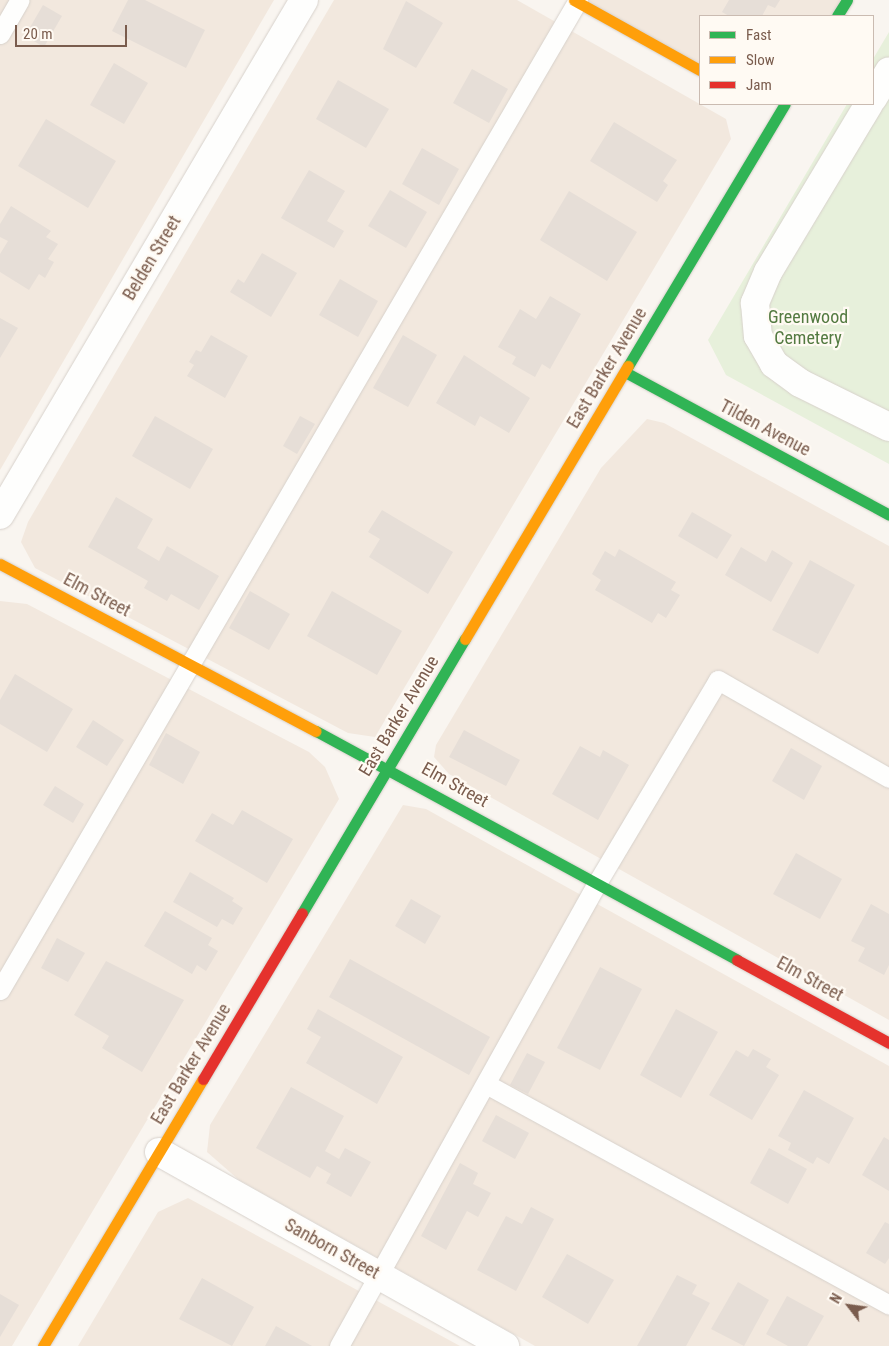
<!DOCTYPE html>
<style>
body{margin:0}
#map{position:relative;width:889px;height:1346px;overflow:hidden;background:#f9f5f0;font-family:"Roboto Condensed",sans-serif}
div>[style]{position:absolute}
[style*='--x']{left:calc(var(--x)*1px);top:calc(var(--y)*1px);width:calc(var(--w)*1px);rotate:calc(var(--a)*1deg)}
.residential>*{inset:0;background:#f2e8de}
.green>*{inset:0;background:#e7f0db}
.building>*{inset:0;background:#e6ded7}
.roads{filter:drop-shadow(0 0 1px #d7d1cb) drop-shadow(0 0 1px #d7d1cb)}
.lane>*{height:19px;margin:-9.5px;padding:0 9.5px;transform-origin:9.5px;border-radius:9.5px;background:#fefefd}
.street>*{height:28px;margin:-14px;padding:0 14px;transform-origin:14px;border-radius:14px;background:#fefefd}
.fast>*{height:11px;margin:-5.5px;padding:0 5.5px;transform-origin:5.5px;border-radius:5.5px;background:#30b455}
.slow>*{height:11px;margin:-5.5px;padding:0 5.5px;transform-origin:5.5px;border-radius:5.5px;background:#ff9f0a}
.jam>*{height:11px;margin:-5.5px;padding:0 5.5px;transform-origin:5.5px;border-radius:5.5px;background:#e5322d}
span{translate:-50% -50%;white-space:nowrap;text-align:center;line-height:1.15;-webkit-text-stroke:4.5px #fffaf3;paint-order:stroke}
.street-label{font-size:18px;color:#7a5c4d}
.park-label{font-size:18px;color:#537a41}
.legend{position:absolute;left:699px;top:15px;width:175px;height:90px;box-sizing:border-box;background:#fffaf3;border:1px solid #cabbb1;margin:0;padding:6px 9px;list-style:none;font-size:15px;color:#7a5c4d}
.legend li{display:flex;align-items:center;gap:10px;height:25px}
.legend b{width:25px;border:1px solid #cabbb1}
.north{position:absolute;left:824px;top:1281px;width:50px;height:50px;-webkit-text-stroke:4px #fffaf3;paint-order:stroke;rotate:300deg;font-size:14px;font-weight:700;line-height:20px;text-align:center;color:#7a5c4d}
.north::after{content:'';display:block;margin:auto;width:18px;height:22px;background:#7a5c4d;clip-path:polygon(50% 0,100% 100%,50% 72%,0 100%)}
.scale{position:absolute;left:15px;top:25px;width:112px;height:22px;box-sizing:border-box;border:2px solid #7a5c4d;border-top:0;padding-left:6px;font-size:15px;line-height:18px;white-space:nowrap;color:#7a5c4d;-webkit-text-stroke:4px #fffaf3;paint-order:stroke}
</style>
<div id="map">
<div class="residential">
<div style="clip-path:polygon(0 0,274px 0,0 470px)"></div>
<div style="clip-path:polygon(334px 0,517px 0,726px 119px,731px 139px,375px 737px,348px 733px,35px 568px,21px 542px,28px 522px)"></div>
<div style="clip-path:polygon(577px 0,849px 0,839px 16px,700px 16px,700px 70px)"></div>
<div style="clip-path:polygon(647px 419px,664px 423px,889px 546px,889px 1020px,449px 774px,434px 757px,436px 745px,601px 468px)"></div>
<div style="clip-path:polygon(0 601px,27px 604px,309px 752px,325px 767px,339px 799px,12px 1346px,0 1346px)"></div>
<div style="clip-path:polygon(403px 805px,426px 809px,889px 1066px,889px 1346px,535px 1346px,239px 1180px,207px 1152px,210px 1125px)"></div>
<div style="clip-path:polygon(188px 1198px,460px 1346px,78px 1346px,158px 1212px)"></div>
</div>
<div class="green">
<div style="clip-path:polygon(889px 32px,889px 464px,726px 375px,708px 340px,847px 104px,873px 104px,873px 59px)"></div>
</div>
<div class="building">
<div style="clip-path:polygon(128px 0,145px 0,205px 30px,186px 68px,112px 31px)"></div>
<div style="clip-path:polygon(729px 0,780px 0,775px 8px,768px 5px,762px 16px,729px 16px,722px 12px)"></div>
<div style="clip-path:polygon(406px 1px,443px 23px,416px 68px,383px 49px)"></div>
<div style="clip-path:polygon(43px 5px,62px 16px,44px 47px,25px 36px)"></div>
<div style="clip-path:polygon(114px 63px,148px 83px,124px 124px,90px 105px)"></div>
<div style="clip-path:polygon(472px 69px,508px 89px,489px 123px,453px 103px)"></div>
<div style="clip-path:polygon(338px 80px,389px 109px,366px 148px,316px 119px)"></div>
<div style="clip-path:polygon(46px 119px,116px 161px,88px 208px,18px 166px)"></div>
<div style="clip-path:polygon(614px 122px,677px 160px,663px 181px,668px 185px,657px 202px,590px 161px)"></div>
<div style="clip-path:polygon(422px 148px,459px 169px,439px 205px,402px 184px)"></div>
<div style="clip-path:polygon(309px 170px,345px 191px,327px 221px,344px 231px,334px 248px,281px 218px)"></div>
<div style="clip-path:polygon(390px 190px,427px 212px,406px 248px,368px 226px)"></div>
<div style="clip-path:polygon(569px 191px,637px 232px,607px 281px,540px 240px)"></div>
<div style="clip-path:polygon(11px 206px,51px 231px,46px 237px,58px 244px,48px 259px,54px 262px,45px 278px,39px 274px,29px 290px,0 272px,0 254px,8px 241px,0 237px,0 224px)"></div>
<div style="clip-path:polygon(262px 253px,297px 273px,271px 317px,230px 292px,238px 279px,244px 283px)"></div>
<div style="clip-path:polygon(340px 279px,378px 301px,358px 337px,319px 315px)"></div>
<div style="clip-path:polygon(550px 296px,581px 314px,550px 369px,542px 364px,535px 377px,512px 364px,516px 357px,498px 347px,520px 309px,536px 319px)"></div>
<div style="clip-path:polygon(0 318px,18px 328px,0 358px)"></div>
<div style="clip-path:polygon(211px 335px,248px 356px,225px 398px,187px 376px,194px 365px,189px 362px,196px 350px,201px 352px)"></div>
<div style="clip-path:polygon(403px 335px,437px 355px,408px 407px,373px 388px)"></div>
<div style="clip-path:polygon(464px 355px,530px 398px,509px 433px,480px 416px,475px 426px,436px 403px)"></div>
<div style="clip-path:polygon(155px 416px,213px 449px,190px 489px,132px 456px)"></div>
<div style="clip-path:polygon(300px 416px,315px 424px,297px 454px,283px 446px)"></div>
<div style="clip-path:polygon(116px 497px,153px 519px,137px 548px,159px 561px,167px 546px,219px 576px,199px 610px,171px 594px,167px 601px,144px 588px,148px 581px,88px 547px)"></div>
<div style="clip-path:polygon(382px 510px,453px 552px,428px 594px,369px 557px,380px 539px,368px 532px)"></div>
<div style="clip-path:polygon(692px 512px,732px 535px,717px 559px,678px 536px)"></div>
<div style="clip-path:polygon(741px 547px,766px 562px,772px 550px,793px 563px,771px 602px,725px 575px)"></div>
<div style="clip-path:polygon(619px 549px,676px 582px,671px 590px,680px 595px,666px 618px,658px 613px,652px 623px,595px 590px,601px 580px,592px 574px,605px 551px,615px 557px)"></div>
<div style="clip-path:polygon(810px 560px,855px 585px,818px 654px,772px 630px)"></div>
<div style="clip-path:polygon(250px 591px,290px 614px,269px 650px,229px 628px)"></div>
<div style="clip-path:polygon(332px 591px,402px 631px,377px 675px,307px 636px)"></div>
<div style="clip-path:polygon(15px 674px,73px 709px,47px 752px,0 724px,0 700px)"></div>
<div style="clip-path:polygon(93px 720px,124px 740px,107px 766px,76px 747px)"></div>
<div style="clip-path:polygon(464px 730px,520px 760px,506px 786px,449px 757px)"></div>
<div style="clip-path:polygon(166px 733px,200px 752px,183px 784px,149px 765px)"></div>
<div style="clip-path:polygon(580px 746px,600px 757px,603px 750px,629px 765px,598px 820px,552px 794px)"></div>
<div style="clip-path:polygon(791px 748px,822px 766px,804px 800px,772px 781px)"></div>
<div style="clip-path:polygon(55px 786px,84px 804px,73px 823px,43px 805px)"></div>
<div style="clip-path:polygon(242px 810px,293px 839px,267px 883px,195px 841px,212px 813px,233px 825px)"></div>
<div style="clip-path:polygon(796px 853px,842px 879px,820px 919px,773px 894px)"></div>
<div style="clip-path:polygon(190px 872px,234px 898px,232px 901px,243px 908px,233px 925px,222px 919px,217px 927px,173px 902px)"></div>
<div style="clip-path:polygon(411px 899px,441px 916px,425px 944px,395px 926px)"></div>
<div style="clip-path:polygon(871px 904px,889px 914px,889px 965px,884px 975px,858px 961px,865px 948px,851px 941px)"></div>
<div style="clip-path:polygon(165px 911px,212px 938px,208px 945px,218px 951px,206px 971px,197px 965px,192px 974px,144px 946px)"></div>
<div style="clip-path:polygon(57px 938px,85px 953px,68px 982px,41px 968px)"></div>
<div style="clip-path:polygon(350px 959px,490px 1037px,469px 1075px,329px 997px)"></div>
<div style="clip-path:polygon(106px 961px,184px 1000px,142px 1072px,102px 1048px,109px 1036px,74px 1015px)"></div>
<div style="clip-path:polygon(600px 967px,642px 989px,600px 1070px,557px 1048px)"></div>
<div style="clip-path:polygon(318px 1009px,403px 1057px,377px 1104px,306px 1063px,321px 1037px,307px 1029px)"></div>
<div style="clip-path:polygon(676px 1009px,718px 1032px,681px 1098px,640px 1075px)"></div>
<div style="clip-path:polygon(753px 1049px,771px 1059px,766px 1067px,779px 1075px,752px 1120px,709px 1095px,736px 1050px,748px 1057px)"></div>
<div style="clip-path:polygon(527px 1053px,545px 1062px,528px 1094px,510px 1085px)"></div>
<div style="clip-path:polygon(291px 1087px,344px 1116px,325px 1151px,339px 1159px,345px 1148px,371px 1162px,351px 1197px,326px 1183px,331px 1174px,317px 1166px,310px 1178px,256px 1148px)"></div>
<div style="clip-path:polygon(804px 1090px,854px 1118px,829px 1164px,817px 1157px,813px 1164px,788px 1150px,791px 1143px,778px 1136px)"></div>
<div style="clip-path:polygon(496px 1115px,529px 1133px,515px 1159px,482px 1141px)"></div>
<div style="clip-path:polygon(884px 1137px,889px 1140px,889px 1191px,862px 1175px)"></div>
<div style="clip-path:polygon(769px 1148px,807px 1169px,788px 1204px,750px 1183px)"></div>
<div style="clip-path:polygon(460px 1163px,478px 1173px,473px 1184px,491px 1193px,478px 1217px,467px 1211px,446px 1250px,421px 1236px)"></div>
<div style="clip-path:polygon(531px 1207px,554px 1219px,516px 1291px,477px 1270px,506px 1216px,522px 1224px)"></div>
<div style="clip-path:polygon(885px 1222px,889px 1224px,889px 1258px,885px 1264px,866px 1253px)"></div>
<div style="clip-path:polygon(567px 1254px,614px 1280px,588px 1324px,542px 1297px)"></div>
<div style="clip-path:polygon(677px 1275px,697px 1285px,692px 1294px,710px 1303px,686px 1346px,637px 1346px)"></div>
<div style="clip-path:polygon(202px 1278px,254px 1307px,232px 1346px,179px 1319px)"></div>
<div style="clip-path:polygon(738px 1282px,769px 1300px,744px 1346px,711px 1329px)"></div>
<div style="clip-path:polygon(0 1294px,19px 1305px,0 1337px)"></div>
<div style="clip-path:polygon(787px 1296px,824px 1316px,807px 1346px,788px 1346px,766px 1334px)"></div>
<div style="clip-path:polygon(276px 1326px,312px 1346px,265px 1346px)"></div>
</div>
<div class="roads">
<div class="lane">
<div style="--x:0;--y:34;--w:39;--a:-60"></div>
<div style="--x:0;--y:990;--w:1146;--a:-59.72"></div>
<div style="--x:486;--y:1084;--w:460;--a:28.7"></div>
<div style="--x:339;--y:1346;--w:530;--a:-60.87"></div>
<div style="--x:597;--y:883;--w:236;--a:-59.2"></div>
<div style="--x:718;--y:680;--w:197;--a:29.8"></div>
</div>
<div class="street">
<div style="--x:873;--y:98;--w:31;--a:-59"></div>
<div style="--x:869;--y:104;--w:196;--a:121"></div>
<div style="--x:768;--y:272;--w:34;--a:113"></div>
<div style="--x:755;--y:303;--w:33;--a:85"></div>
<div style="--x:758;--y:336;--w:32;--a:60"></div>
<div style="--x:774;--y:364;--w:32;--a:36"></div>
<div style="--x:800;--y:383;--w:99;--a:26.3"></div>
<div style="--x:0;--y:515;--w:598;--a:-59.45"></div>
<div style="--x:159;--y:1152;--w:397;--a:29.3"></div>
</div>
<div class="fast">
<div style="--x:837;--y:16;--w:19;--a:-58"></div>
<div style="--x:628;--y:366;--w:305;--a:-59.1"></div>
<div style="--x:625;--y:372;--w:300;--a:28.4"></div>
<div style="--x:316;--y:731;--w:479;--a:28.5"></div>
<div style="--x:302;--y:913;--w:319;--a:-59.3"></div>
</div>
<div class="slow">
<div style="--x:574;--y:0;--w:144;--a:29.1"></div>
<div style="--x:0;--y:564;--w:357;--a:27.9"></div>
<div style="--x:465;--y:639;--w:318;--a:-59.2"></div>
<div style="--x:43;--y:1346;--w:311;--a:-59.1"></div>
</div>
<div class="jam">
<div style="--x:737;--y:960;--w:173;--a:28.6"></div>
<div style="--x:203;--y:1079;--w:193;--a:-59.2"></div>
</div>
</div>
<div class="street-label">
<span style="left:152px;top:258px;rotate:-59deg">Belden Street</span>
<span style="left:607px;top:368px;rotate:-59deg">East Barker Avenue</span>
<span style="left:765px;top:428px;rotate:28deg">Tilden Avenue</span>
<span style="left:97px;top:595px;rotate:28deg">Elm Street</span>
<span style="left:399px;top:716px;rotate:-59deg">East Barker Avenue</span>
<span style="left:455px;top:785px;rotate:29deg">Elm Street</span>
<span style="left:810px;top:979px;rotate:29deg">Elm Street</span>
<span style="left:191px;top:1064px;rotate:-59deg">East Barker Avenue</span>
<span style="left:332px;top:1249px;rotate:29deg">Sanborn Street</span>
</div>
<div class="park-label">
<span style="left:808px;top:328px">Greenwood<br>Cemetery</span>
</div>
<ul class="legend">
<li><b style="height:6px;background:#30b455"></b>Fast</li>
<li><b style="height:6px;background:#ff9f0a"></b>Slow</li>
<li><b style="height:6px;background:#e5322d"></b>Jam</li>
</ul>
<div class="north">N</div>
<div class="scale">20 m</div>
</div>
